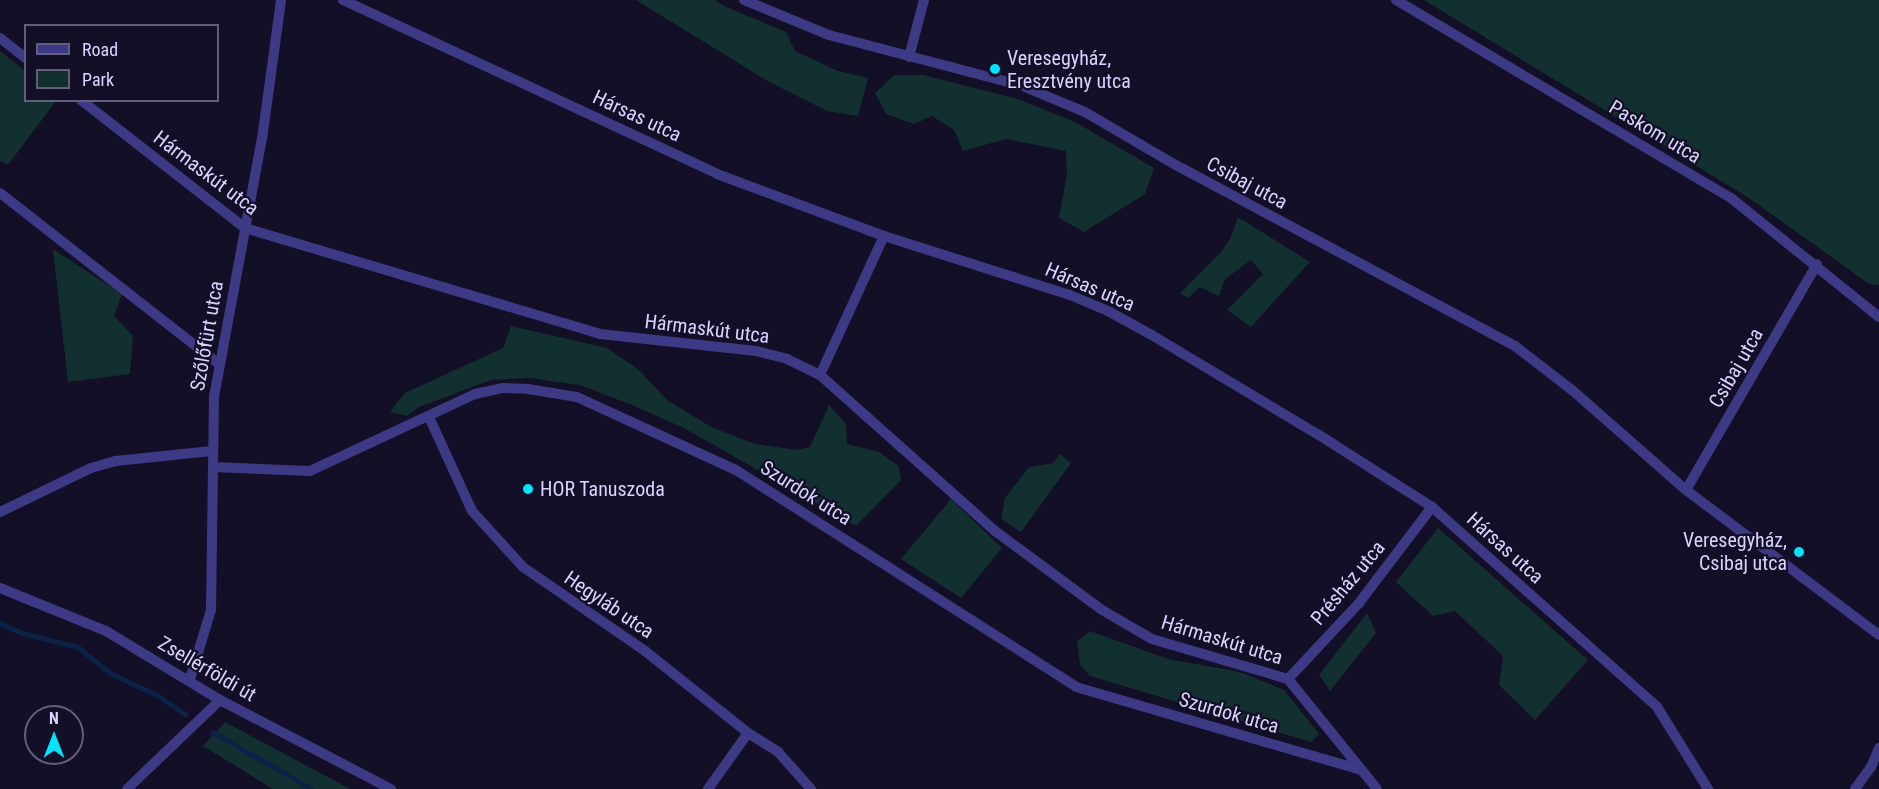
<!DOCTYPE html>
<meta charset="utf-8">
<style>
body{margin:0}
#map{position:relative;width:1879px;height:789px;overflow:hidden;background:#130f26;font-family:"Roboto Condensed",sans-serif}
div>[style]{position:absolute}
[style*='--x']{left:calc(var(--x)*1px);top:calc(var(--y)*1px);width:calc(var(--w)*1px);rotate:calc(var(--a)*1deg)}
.green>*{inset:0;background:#12302f}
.stream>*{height:4.5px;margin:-2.25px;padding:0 2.25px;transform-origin:2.25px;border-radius:2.25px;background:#0c2248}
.minor>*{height:10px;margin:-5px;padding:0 5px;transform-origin:5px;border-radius:5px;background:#3d3a85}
.dots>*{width:16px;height:16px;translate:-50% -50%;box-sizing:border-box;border:3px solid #130f26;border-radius:50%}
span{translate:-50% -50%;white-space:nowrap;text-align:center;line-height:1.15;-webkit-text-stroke:4.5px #130f26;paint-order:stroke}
.poi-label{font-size:20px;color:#d9d4ff}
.left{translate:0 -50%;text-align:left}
.right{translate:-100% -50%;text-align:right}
.street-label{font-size:20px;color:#d9d4ff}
.legend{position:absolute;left:24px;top:24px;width:195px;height:78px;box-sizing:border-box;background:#130f26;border:2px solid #625e7d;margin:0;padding:8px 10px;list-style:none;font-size:18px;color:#d9d4ff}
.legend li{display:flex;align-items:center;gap:12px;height:30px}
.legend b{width:30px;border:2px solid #625e7d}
.north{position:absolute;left:24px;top:705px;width:60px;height:60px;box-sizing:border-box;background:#130f26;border:2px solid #625e7d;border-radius:50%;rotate:0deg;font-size:16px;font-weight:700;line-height:24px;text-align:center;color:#d9d4ff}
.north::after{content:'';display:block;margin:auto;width:21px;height:27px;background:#00e5ff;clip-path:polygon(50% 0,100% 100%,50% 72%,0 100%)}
</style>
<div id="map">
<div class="green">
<div style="clip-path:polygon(636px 0,715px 0,724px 6px,786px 32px,795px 51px,838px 71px,868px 78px,858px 116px,827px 111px,771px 83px)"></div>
<div style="clip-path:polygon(1424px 0,1879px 0,1879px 285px,1869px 284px,1749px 198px)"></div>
<div style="clip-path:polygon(0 51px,25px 71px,26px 100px,56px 101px,8px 165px,0 161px)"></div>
<div style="clip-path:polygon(894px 75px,923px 75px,1018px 99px,1077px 123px,1154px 168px,1145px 194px,1084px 232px,1059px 218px,1067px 174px,1066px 151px,1006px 139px,963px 151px,954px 130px,932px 116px,914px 124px,886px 114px,875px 93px)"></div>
<div style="clip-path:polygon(1238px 217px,1310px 262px,1251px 327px,1227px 310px,1263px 274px,1251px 260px,1225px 279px,1219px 296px,1200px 287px,1188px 298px,1180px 293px,1221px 252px,1230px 239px)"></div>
<div style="clip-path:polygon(53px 249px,122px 294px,114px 316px,133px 336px,130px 374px,68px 382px)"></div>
<div style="clip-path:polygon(511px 326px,607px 348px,639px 370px,667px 400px,711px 427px,755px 444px,797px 450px,810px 447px,829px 405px,846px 424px,847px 444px,879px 452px,899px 466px,901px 480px,856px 526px,684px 428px,632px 405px,580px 385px,529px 378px,491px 380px,419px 407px,407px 416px,390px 412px,405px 393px,503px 348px)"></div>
<div style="clip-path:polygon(1060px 454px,1071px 463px,1021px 532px,1001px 519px,1005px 498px,1029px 467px,1053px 463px)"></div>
<div style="clip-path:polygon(951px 499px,1002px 548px,961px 598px,901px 559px)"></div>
<div style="clip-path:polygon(1438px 528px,1588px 660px,1535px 720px,1499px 685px,1503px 656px,1455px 611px,1433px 616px,1396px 582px)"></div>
<div style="clip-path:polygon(1367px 613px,1376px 633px,1330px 691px,1319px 675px)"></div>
<div style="clip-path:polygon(1090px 631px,1168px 659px,1240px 672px,1284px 690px,1319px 734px,1311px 742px,1090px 676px,1080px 664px,1077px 641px)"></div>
<div style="clip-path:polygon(225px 722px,350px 789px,273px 789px,203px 746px)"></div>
</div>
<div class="stream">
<div style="--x:0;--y:623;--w:24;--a:24"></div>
<div style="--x:22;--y:633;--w:58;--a:14"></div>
<div style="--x:78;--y:647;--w:41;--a:39.1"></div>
<div style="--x:110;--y:673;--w:52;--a:25.1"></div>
<div style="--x:157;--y:695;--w:34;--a:34"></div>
<div style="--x:213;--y:732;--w:114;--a:29.9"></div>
</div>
<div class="minor">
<div style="--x:343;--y:0;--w:412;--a:24.9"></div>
<div style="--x:717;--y:174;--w:178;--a:20.4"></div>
<div style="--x:884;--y:236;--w:195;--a:17.6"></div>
<div style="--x:1070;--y:295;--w:41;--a:22.8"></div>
<div style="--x:1108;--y:311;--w:48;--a:28.7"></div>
<div style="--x:1150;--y:334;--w:197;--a:30.9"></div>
<div style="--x:1319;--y:435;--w:134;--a:32.5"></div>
<div style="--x:1432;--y:507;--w:301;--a:41.6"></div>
<div style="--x:1657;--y:707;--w:97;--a:58.1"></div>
<div style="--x:744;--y:0;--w:92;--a:22.4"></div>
<div style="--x:829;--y:35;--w:197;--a:14.7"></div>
<div style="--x:1020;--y:85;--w:70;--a:22.6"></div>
<div style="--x:1085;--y:112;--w:103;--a:30.3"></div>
<div style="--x:1174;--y:164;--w:387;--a:28.1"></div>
<div style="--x:1515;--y:346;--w:72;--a:37.7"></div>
<div style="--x:1572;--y:390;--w:152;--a:41.3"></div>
<div style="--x:1686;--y:490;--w:241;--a:36.9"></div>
<div style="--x:1396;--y:0;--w:389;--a:30.6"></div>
<div style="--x:1731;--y:198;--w:190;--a:38.8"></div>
<div style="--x:0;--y:38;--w:33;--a:38"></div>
<div style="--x:909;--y:57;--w:59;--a:-75.3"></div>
<div style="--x:81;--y:100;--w:208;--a:38"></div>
<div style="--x:245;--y:228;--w:370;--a:16.6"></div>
<div style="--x:600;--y:334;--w:157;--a:6.2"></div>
<div style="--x:756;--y:351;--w:32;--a:14"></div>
<div style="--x:787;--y:359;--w:37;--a:26"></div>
<div style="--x:820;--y:375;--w:234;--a:41.7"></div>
<div style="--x:995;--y:531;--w:133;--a:36.4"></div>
<div style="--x:1102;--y:610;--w:58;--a:30.1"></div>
<div style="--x:1152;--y:639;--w:142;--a:16.4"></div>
<div style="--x:1288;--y:679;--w:141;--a:51"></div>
<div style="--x:0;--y:193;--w:279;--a:38"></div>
<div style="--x:820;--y:375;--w:153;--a:-65.3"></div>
<div style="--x:429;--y:417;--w:103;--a:65.4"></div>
<div style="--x:472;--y:511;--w:76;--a:47.7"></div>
<div style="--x:523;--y:567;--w:148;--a:34.5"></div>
<div style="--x:645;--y:651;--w:132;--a:38.5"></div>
<div style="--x:748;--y:733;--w:36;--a:32"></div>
<div style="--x:778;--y:752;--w:50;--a:48.3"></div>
<div style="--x:213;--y:467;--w:97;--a:2.4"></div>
<div style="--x:310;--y:471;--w:182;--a:-25"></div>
<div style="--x:475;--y:394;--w:29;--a:-12"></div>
<div style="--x:503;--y:388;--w:25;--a:2"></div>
<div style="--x:528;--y:389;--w:50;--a:9.3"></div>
<div style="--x:577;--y:397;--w:175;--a:24.7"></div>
<div style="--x:736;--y:470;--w:403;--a:32.5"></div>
<div style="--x:1076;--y:687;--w:297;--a:16.2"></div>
<div style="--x:1686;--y:490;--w:261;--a:-59.9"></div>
<div style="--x:0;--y:512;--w:101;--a:-25.8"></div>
<div style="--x:91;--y:468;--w:26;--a:-16"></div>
<div style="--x:116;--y:461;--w:96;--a:-6"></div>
<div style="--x:0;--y:588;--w:114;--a:22.1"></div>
<div style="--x:106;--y:631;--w:133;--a:31.2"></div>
<div style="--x:220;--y:700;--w:193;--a:27.5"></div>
<div style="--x:190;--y:679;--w:72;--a:-73.1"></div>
<div style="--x:211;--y:610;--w:213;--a:-89.2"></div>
<div style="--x:214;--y:397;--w:269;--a:-79.5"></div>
<div style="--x:263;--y:132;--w:133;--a:-82.2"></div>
<div style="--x:1288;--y:679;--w:104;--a:-46.9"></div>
<div style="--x:1359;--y:603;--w:121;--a:-52.8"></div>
<div style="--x:127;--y:789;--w:129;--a:-43.7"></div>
<div style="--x:708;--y:789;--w:69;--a:-54.5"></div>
<div style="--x:1855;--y:789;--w:27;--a:-54"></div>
<div style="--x:1871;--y:767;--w:21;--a:-67"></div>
</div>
<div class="dots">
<div style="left:995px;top:69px;background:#00e5ff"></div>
<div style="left:528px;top:489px;background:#00e5ff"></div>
<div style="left:1799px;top:552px;background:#00e5ff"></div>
</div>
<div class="poi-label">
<span class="left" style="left:1007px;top:70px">Veresegyház,<br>Eresztvény utca</span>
<span class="left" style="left:540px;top:489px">HOR Tanuszoda</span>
<span class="right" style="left:1787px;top:552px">Veresegyház,<br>Csibaj utca</span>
</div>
<div class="street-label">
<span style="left:637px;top:116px;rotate:25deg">Hársas utca</span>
<span style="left:1655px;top:132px;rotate:31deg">Paskom utca</span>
<span style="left:206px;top:173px;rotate:37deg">Hármaskút utca</span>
<span style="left:1247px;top:183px;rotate:28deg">Csibaj utca</span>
<span style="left:1090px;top:287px;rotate:23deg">Hársas utca</span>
<span style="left:707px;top:329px;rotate:7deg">Hármaskút utca</span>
<span style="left:207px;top:336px;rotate:-80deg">Szőlőfürt utca</span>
<span style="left:1736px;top:368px;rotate:-60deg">Csibaj utca</span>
<span style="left:806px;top:493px;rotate:32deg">Szurdok utca</span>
<span style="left:1505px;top:548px;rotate:42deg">Hársas utca</span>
<span style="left:1348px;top:583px;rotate:-50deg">Présház utca</span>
<span style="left:609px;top:605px;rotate:34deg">Hegyláb utca</span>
<span style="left:1222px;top:640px;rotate:17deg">Hármaskút utca</span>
<span style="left:207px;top:669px;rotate:30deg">Zsellérföldi út</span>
<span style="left:1229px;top:713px;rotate:16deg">Szurdok utca</span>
</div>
<ul class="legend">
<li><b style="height:8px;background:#3d3a85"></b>Road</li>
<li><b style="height:16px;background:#12302f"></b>Park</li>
</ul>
<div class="north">N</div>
</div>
